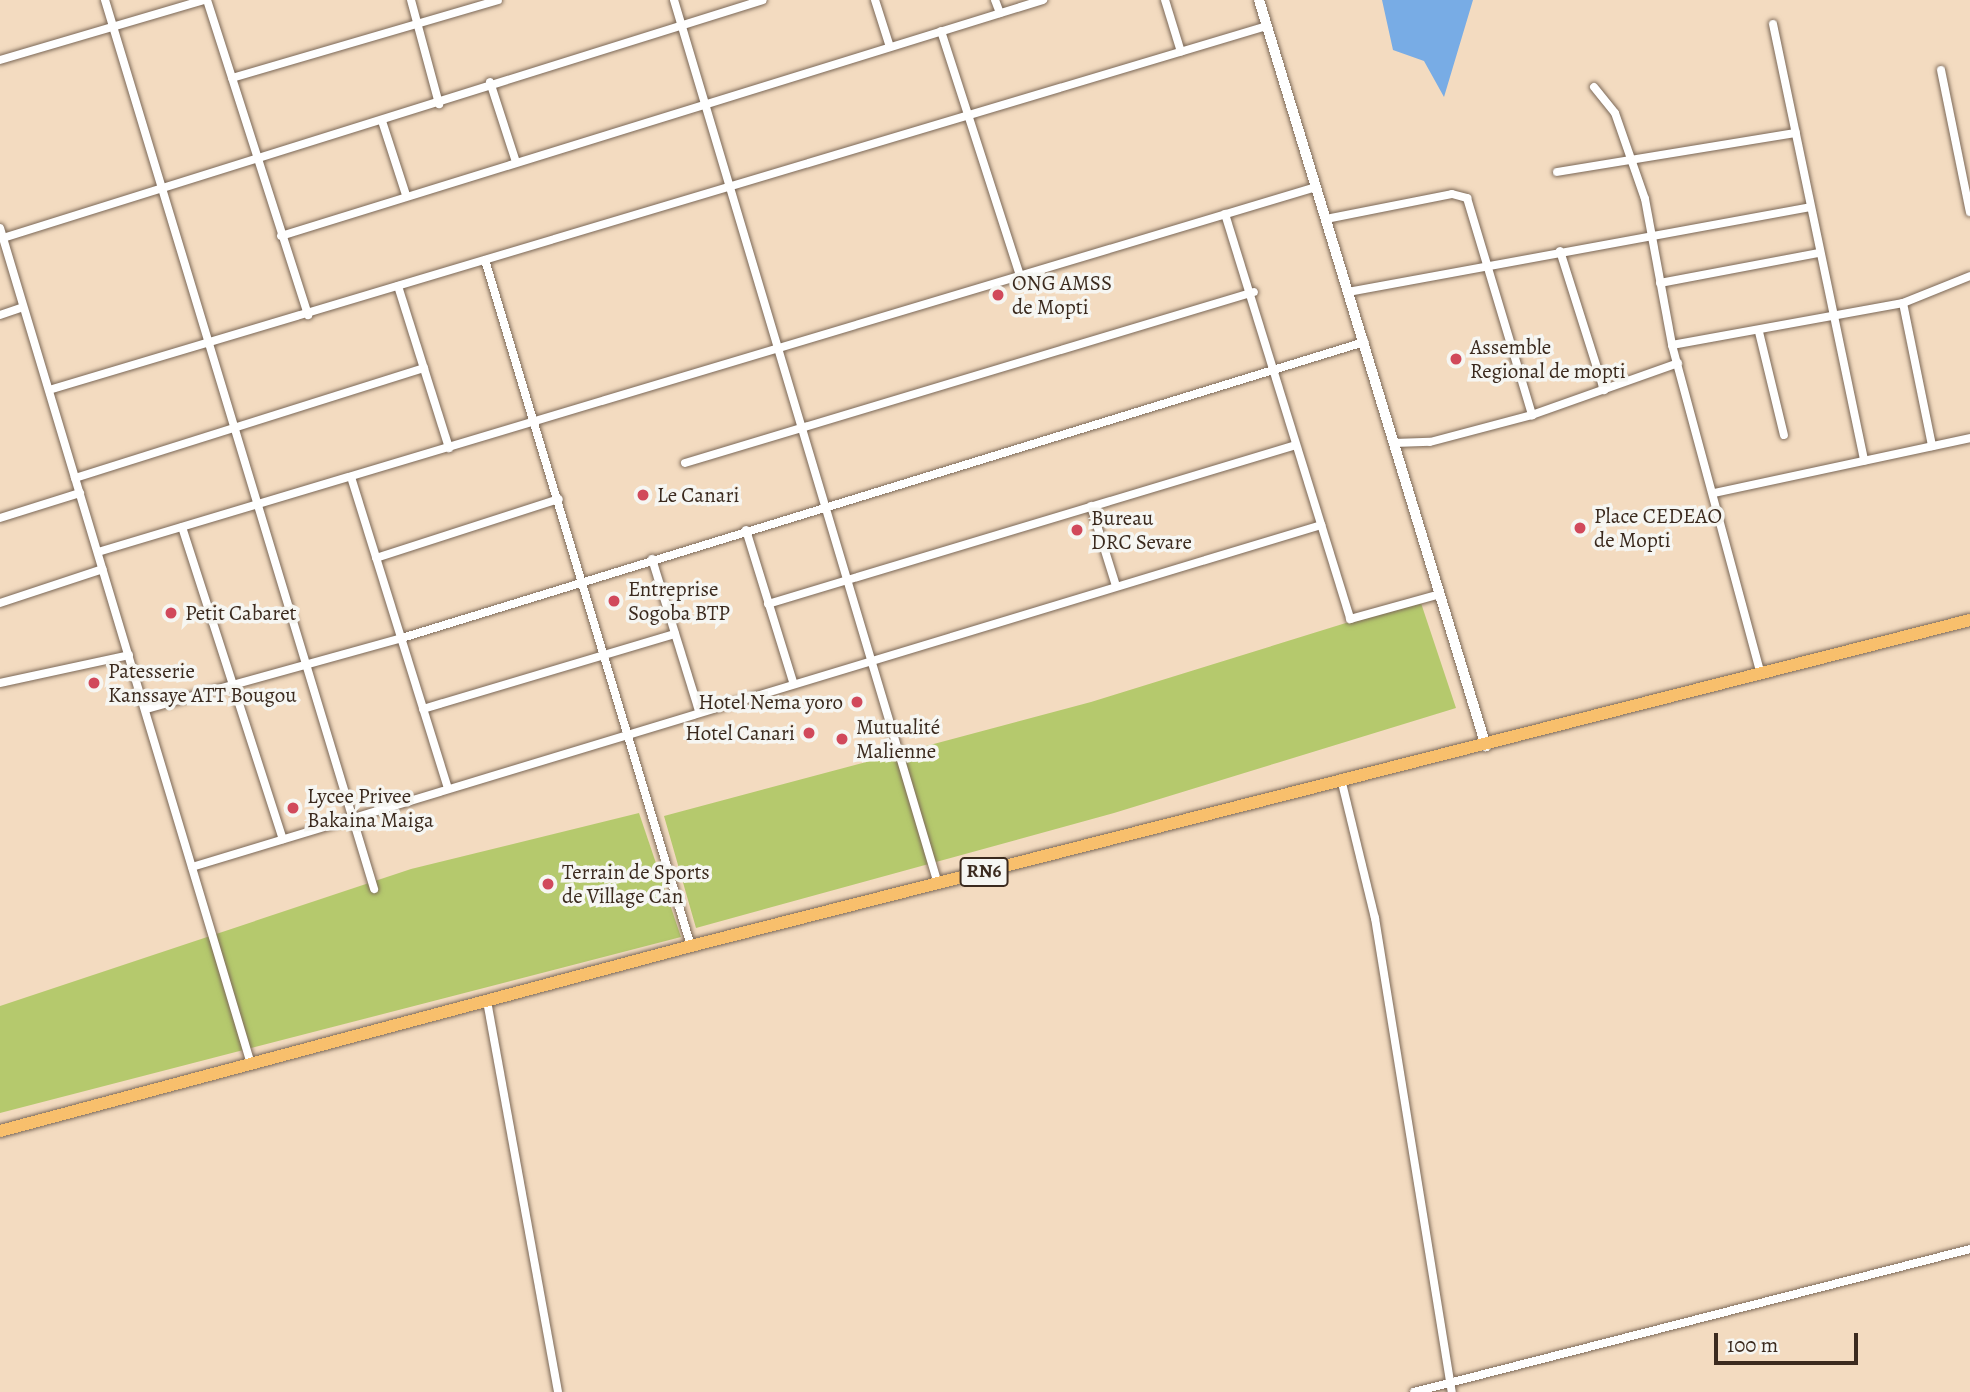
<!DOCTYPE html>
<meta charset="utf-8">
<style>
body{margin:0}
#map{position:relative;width:1970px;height:1392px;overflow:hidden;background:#f3dbc0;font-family:Alegreya,serif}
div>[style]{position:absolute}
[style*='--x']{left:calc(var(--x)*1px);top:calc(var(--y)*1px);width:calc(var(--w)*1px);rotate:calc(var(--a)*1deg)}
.green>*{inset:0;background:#b5c96d}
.water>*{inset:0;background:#78ace5}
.roads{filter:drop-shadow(0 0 2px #7b6857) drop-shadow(0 0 2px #7b6857)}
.minor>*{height:8px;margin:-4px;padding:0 4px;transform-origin:4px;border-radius:4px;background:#fff}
.tertiary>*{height:10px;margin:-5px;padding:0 5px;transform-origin:5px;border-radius:5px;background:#fff}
.primary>*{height:12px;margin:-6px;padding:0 6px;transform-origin:6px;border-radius:6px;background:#f8bf6c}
.dots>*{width:19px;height:19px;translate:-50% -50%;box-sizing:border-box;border:4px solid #f6f6f2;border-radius:50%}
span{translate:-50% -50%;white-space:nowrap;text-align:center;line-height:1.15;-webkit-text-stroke:7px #f6f6f2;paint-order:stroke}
.shield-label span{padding:2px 5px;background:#f6f6f2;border:2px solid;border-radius:5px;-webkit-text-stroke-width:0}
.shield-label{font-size:19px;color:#3b2a1e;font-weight:700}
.poi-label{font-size:21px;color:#3b2a1e}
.left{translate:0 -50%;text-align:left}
.right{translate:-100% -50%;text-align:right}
.scale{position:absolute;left:1714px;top:1333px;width:144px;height:32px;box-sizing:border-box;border:4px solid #3b2a1e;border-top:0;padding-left:9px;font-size:21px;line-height:24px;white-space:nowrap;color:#3b2a1e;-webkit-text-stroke:5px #f6f6f2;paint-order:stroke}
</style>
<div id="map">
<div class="green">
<div style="clip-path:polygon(1420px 600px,1456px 708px,1114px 813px,696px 928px,664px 816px,1091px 702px)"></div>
<div style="clip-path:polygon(639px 813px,681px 937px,0 1113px,0 1006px,411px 869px)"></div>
</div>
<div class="water">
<div style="clip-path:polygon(1382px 0,1473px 0,1444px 97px,1424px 61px,1393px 50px)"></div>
</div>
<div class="roads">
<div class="minor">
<div style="--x:105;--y:0;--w:929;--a:73.16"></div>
<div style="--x:207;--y:0;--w:331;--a:72.2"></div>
<div style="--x:411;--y:0;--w:108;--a:74.9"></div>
<div style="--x:674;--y:0;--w:923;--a:73.37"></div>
<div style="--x:875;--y:0;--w:49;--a:72.3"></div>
<div style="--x:995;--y:0;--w:14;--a:69"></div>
<div style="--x:1165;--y:0;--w:54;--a:72.9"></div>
<div style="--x:1773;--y:24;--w:446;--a:78.2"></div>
<div style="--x:941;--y:31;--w:257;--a:72.1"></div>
<div style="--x:0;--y:60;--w:213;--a:-16.4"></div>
<div style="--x:1941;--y:70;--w:145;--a:78.5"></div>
<div style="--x:232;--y:78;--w:277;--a:-16.3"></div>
<div style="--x:490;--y:82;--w:84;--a:72"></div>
<div style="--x:1594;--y:87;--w:33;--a:51"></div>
<div style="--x:1615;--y:113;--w:91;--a:70.8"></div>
<div style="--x:1645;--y:199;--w:148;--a:79.5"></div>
<div style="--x:1672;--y:345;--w:339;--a:74.9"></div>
<div style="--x:382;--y:121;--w:78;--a:72"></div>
<div style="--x:1557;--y:172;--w:242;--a:-9.3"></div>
<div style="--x:1225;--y:214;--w:424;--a:72.8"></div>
<div style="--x:1350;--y:619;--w:93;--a:-15.5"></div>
<div style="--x:1326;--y:219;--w:128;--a:-11.2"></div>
<div style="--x:1452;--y:194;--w:16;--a:15"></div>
<div style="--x:1467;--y:198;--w:227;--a:73.3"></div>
<div style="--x:0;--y:228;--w:873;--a:73.29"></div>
<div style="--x:281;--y:236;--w:798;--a:-17.21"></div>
<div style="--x:3;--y:238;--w:796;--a:-17.39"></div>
<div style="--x:1560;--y:251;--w:146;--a:72.4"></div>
<div style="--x:485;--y:260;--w:716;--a:73.29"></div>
<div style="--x:1660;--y:283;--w:162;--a:-10.7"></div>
<div style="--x:398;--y:286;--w:170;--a:72.5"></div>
<div style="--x:1348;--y:292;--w:470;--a:-10.4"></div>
<div style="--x:1903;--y:303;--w:146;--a:78.5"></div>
<div style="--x:0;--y:315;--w:24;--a:-19"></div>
<div style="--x:1759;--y:332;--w:106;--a:76.4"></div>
<div style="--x:1672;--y:345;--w:235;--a:-10.3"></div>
<div style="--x:1903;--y:303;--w:72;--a:-21.9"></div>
<div style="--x:49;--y:390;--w:1271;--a:-16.64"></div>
<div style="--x:1394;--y:443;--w:36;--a:-2"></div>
<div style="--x:1430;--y:442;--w:106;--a:-14.8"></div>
<div style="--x:1532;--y:415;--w:155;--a:-19.6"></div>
<div style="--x:685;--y:463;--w:594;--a:-16.73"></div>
<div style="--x:351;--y:477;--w:326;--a:72.7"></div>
<div style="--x:75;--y:478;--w:366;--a:-17.5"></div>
<div style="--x:1714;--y:493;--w:262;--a:-12.1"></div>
<div style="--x:1091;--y:506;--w:84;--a:72.6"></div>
<div style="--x:0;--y:518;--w:84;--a:-17.4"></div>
<div style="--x:182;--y:527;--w:328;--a:72.1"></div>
<div style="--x:746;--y:530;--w:159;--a:72.8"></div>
<div style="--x:98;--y:552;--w:1272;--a:-16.68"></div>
<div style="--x:376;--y:558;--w:192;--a:-17.9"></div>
<div style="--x:652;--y:559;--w:159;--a:72.8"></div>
<div style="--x:0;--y:603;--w:108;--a:-18.3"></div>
<div style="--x:768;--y:604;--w:551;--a:-16.76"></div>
<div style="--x:0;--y:683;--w:132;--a:-12.2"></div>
<div style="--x:146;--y:709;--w:266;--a:-15.5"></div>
<div style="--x:402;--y:638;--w:1007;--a:-17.1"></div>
<div style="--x:423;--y:709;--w:263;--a:-16.6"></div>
<div style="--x:1342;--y:783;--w:139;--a:76.3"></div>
<div style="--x:1375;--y:918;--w:480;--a:80.8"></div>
<div style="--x:192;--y:867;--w:1180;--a:-16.85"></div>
<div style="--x:487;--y:1001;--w:397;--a:79.7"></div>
<div style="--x:1414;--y:1392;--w:574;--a:-14.42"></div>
</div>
<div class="tertiary">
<div style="--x:1259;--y:0;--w:780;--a:73.08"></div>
</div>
<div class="primary">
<div style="--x:0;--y:1131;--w:715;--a:-14.99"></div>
<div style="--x:691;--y:946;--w:1320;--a:-14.3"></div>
</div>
</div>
<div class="dots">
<div style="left:998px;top:295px;background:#d1495b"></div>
<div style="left:1456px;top:359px;background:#d1495b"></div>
<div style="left:643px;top:495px;background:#d1495b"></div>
<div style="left:1580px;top:528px;background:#d1495b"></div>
<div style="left:1077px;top:530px;background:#d1495b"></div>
<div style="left:614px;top:601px;background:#d1495b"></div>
<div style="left:171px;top:613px;background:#d1495b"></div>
<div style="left:94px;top:683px;background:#d1495b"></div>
<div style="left:857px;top:702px;background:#d1495b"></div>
<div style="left:809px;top:733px;background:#d1495b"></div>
<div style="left:842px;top:739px;background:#d1495b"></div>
<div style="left:293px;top:808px;background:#d1495b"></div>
<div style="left:548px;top:884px;background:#d1495b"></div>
</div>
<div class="shield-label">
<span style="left:984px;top:872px">RN6</span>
</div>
<div class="poi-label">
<span class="left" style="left:1012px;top:295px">ONG AMSS<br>de Mopti</span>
<span class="left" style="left:1470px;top:359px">Assemble<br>Regional de mopti</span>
<span class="left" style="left:657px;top:495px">Le Canari</span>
<span class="left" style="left:1594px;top:528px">Place CEDEAO<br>de Mopti</span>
<span class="left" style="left:1091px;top:530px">Bureau<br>DRC Sevare</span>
<span class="left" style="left:628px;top:601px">Entreprise<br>Sogoba BTP</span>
<span class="left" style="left:185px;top:613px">Petit Cabaret</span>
<span class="left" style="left:108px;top:683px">Patesserie<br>Kanssaye ATT Bougou</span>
<span class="right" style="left:843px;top:702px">Hotel Nema yoro</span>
<span class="left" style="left:856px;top:739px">Mutualité<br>Malienne</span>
<span class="right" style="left:795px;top:733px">Hotel Canari</span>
<span class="left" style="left:307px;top:808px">Lycee Privee<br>Bakaina Maiga</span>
<span class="left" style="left:562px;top:884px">Terrain de Sports<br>de Village Can</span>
</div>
<div class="scale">100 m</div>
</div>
